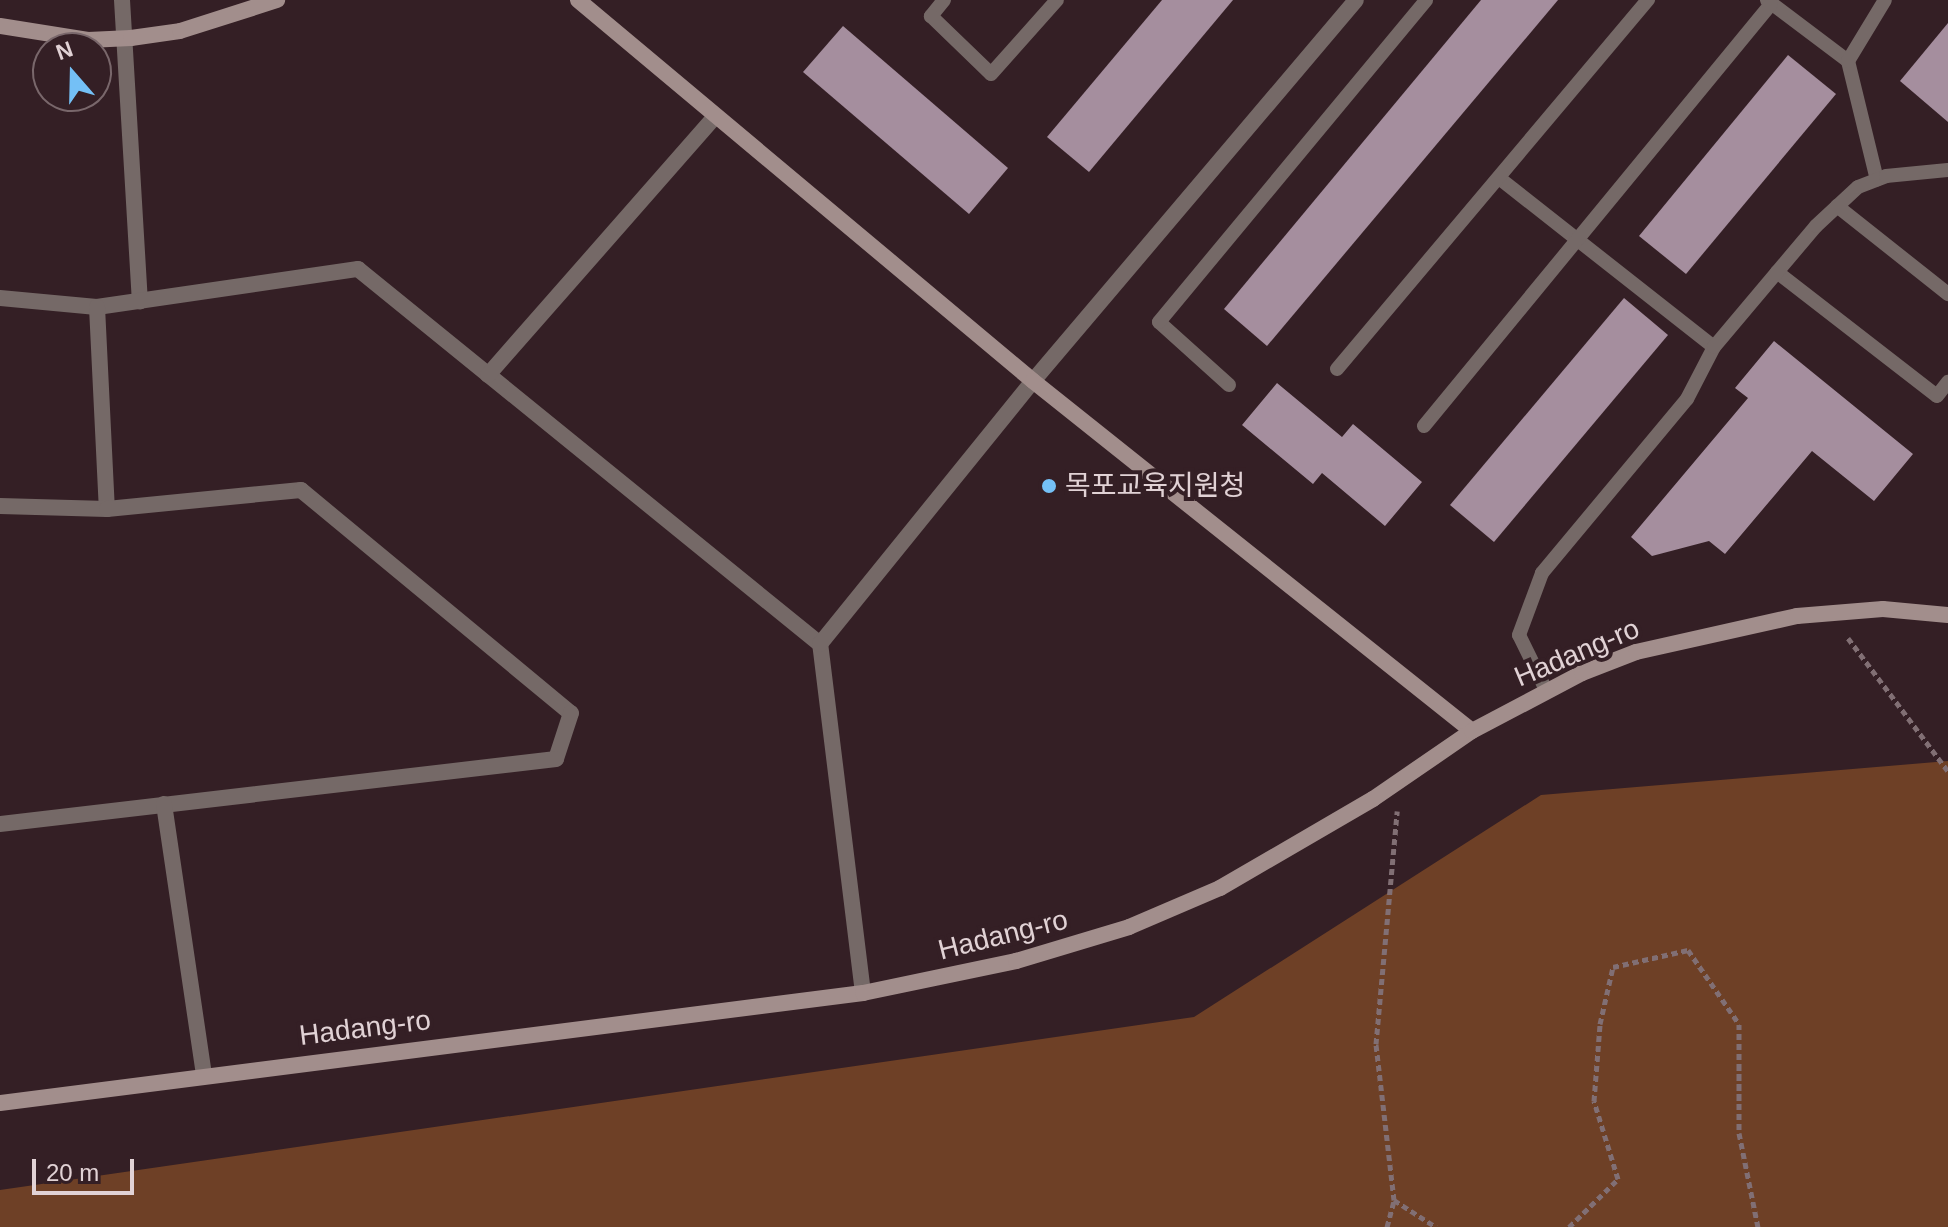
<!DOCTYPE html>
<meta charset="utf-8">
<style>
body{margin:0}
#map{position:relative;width:1948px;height:1227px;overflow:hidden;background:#341f25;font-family:Helvetica,"Noto Sans KR",sans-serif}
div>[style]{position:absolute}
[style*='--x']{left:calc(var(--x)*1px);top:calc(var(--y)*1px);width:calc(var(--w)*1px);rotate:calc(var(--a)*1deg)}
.green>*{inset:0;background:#6e4026}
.building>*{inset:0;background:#a58e9e}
.path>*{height:5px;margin-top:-2.5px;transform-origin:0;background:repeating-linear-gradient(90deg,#816f74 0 6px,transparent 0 10px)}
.lane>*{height:14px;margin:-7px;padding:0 7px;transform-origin:7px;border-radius:7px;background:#756967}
.street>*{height:16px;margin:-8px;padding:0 8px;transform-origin:8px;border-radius:8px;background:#756967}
.secondary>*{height:16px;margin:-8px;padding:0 8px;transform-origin:8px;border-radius:8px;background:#a28e8c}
.dots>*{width:22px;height:22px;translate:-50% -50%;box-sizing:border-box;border:4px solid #341f25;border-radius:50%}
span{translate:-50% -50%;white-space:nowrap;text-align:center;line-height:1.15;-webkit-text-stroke:8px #341f25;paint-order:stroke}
.poi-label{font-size:28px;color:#e1d2d5}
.left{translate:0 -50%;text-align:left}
.street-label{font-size:28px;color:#e1d2d5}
.north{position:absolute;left:32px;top:32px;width:80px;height:80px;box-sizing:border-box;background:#341f25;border:2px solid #79676b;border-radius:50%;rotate:340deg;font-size:22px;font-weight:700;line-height:32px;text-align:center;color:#e1d2d5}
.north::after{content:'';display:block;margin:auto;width:28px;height:36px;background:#74c0f6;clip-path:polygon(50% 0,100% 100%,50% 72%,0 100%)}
.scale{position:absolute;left:32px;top:1159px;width:102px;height:36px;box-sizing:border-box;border:4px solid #e1d2d5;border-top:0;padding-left:10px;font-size:24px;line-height:28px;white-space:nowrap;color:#e1d2d5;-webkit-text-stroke:6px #341f25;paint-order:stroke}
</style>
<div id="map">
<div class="green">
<div style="clip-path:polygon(1948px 761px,1948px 1227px,0 1227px,0 1190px,1194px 1017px,1541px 795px)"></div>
</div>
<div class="building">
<div style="clip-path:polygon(1162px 0,1233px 0,1089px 172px,1047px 137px)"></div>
<div style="clip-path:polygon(1481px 0,1558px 0,1267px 346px,1224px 309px)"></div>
<div style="clip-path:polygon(1948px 23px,1948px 122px,1900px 81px)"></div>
<div style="clip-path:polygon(843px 26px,1008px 168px,969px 214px,803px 72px)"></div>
<div style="clip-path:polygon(1788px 55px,1836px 94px,1686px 274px,1639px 236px)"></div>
<div style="clip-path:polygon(1624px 298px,1668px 335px,1494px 542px,1450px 505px)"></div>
<div style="clip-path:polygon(1774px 341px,1913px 454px,1874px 501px,1812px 451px,1725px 554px,1709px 541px,1652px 556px,1631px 537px,1748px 398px,1735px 388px)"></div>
<div style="clip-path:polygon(1277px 383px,1342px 437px,1353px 424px,1422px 482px,1385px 526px,1322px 473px,1313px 484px,1242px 425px)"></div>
</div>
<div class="path">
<div style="--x:1848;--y:638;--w:166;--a:53.1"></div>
<div style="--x:1394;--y:1200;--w:50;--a:32.7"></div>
<div style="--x:1387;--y:1227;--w:28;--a:-75"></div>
<div style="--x:1394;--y:1200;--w:157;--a:-96.6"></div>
<div style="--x:1376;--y:1044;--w:234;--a:-84.8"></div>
<div style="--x:1569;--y:1227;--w:69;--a:-44.4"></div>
<div style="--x:1618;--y:1179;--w:82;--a:-107.1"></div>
<div style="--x:1594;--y:1101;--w:77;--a:-85.5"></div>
<div style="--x:1600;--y:1024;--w:58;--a:-77.2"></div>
<div style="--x:1613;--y:967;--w:77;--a:-12.8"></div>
<div style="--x:1688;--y:950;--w:90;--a:55.4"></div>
<div style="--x:1739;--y:1024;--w:109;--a:90"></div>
<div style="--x:1739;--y:1133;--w:96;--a:78.6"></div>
</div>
<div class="lane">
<div style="--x:944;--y:0;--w:21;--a:129"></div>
<div style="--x:931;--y:16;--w:83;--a:44"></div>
<div style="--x:991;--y:74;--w:99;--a:-48.3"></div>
<div style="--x:1767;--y:0;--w:101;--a:37"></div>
<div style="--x:1848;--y:61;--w:122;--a:76.3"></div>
<div style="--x:1848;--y:61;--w:71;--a:-58.8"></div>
<div style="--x:1499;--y:178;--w:273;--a:38.2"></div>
<div style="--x:1837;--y:206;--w:142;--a:38.4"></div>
<div style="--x:1777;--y:272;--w:202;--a:37.8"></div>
<div style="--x:1937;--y:396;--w:18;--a:-52"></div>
<div style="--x:1337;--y:369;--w:483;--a:-49.9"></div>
<div style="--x:1229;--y:385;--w:94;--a:-138"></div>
<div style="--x:1159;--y:322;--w:418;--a:-50.3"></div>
<div style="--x:1424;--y:426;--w:546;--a:-50.57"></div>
<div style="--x:1546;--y:690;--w:61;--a:-116.1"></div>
<div style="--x:1519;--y:635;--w:66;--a:-69.6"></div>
<div style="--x:1542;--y:573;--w:226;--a:-50.2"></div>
<div style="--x:1687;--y:399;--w:59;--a:-62.6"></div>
<div style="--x:1714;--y:347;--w:158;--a:-49.9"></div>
<div style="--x:1816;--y:226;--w:57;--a:-42.9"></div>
<div style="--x:1858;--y:187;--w:30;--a:-21"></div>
<div style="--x:1886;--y:176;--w:62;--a:-5.5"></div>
</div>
<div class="street">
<div style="--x:122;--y:0;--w:302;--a:86.6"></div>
<div style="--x:0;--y:298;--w:97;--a:5.3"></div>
<div style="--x:97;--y:307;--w:264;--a:-8.3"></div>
<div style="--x:358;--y:269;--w:595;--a:39.07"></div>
<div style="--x:97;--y:307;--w:202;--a:87.2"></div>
<div style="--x:488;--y:375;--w:344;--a:-48.7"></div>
<div style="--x:0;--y:506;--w:107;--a:1.6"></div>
<div style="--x:107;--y:509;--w:195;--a:-5.6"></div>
<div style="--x:301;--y:490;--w:350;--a:39.6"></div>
<div style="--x:571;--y:713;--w:48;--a:108.1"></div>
<div style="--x:556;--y:759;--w:560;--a:173.33"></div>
<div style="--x:164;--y:804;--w:273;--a:81.6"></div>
<div style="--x:863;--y:993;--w:352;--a:-97"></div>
<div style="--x:820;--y:644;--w:338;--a:-51"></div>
<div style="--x:1033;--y:381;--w:499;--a:-49.7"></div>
</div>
<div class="secondary">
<div style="--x:578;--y:0;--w:593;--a:39.94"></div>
<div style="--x:1033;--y:381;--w:561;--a:38.56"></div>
<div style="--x:0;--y:26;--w:89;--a:9"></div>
<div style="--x:88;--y:40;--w:43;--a:-2.7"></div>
<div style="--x:131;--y:38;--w:49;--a:-8.1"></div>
<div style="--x:180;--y:31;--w:102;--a:-17.7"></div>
<div style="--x:0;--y:1103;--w:870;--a:-7.26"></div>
<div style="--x:863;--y:993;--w:156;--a:-11.8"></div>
<div style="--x:1016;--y:961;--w:118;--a:-16.7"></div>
<div style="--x:1129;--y:927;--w:99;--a:-23.2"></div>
<div style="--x:1220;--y:888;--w:177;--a:-30.2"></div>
<div style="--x:1373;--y:799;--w:120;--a:-34.5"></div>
<div style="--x:1472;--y:731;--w:124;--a:-27.8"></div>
<div style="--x:1582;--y:673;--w:58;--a:-21.3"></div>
<div style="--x:1636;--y:652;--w:165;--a:-12.6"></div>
<div style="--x:1797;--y:616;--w:86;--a:-4.7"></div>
<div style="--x:1883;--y:609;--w:65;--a:5.3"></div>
</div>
<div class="dots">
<div style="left:1049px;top:486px;background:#74c0f6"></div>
</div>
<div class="poi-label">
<span class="left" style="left:1065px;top:486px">목포교육지원청</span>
</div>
<div class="street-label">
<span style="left:1577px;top:653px;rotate:-23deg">Hadang-ro</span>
<span style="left:1003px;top:935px;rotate:-14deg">Hadang-ro</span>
<span style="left:365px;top:1028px;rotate:-7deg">Hadang-ro</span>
</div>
<div class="north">N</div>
<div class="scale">20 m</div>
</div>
